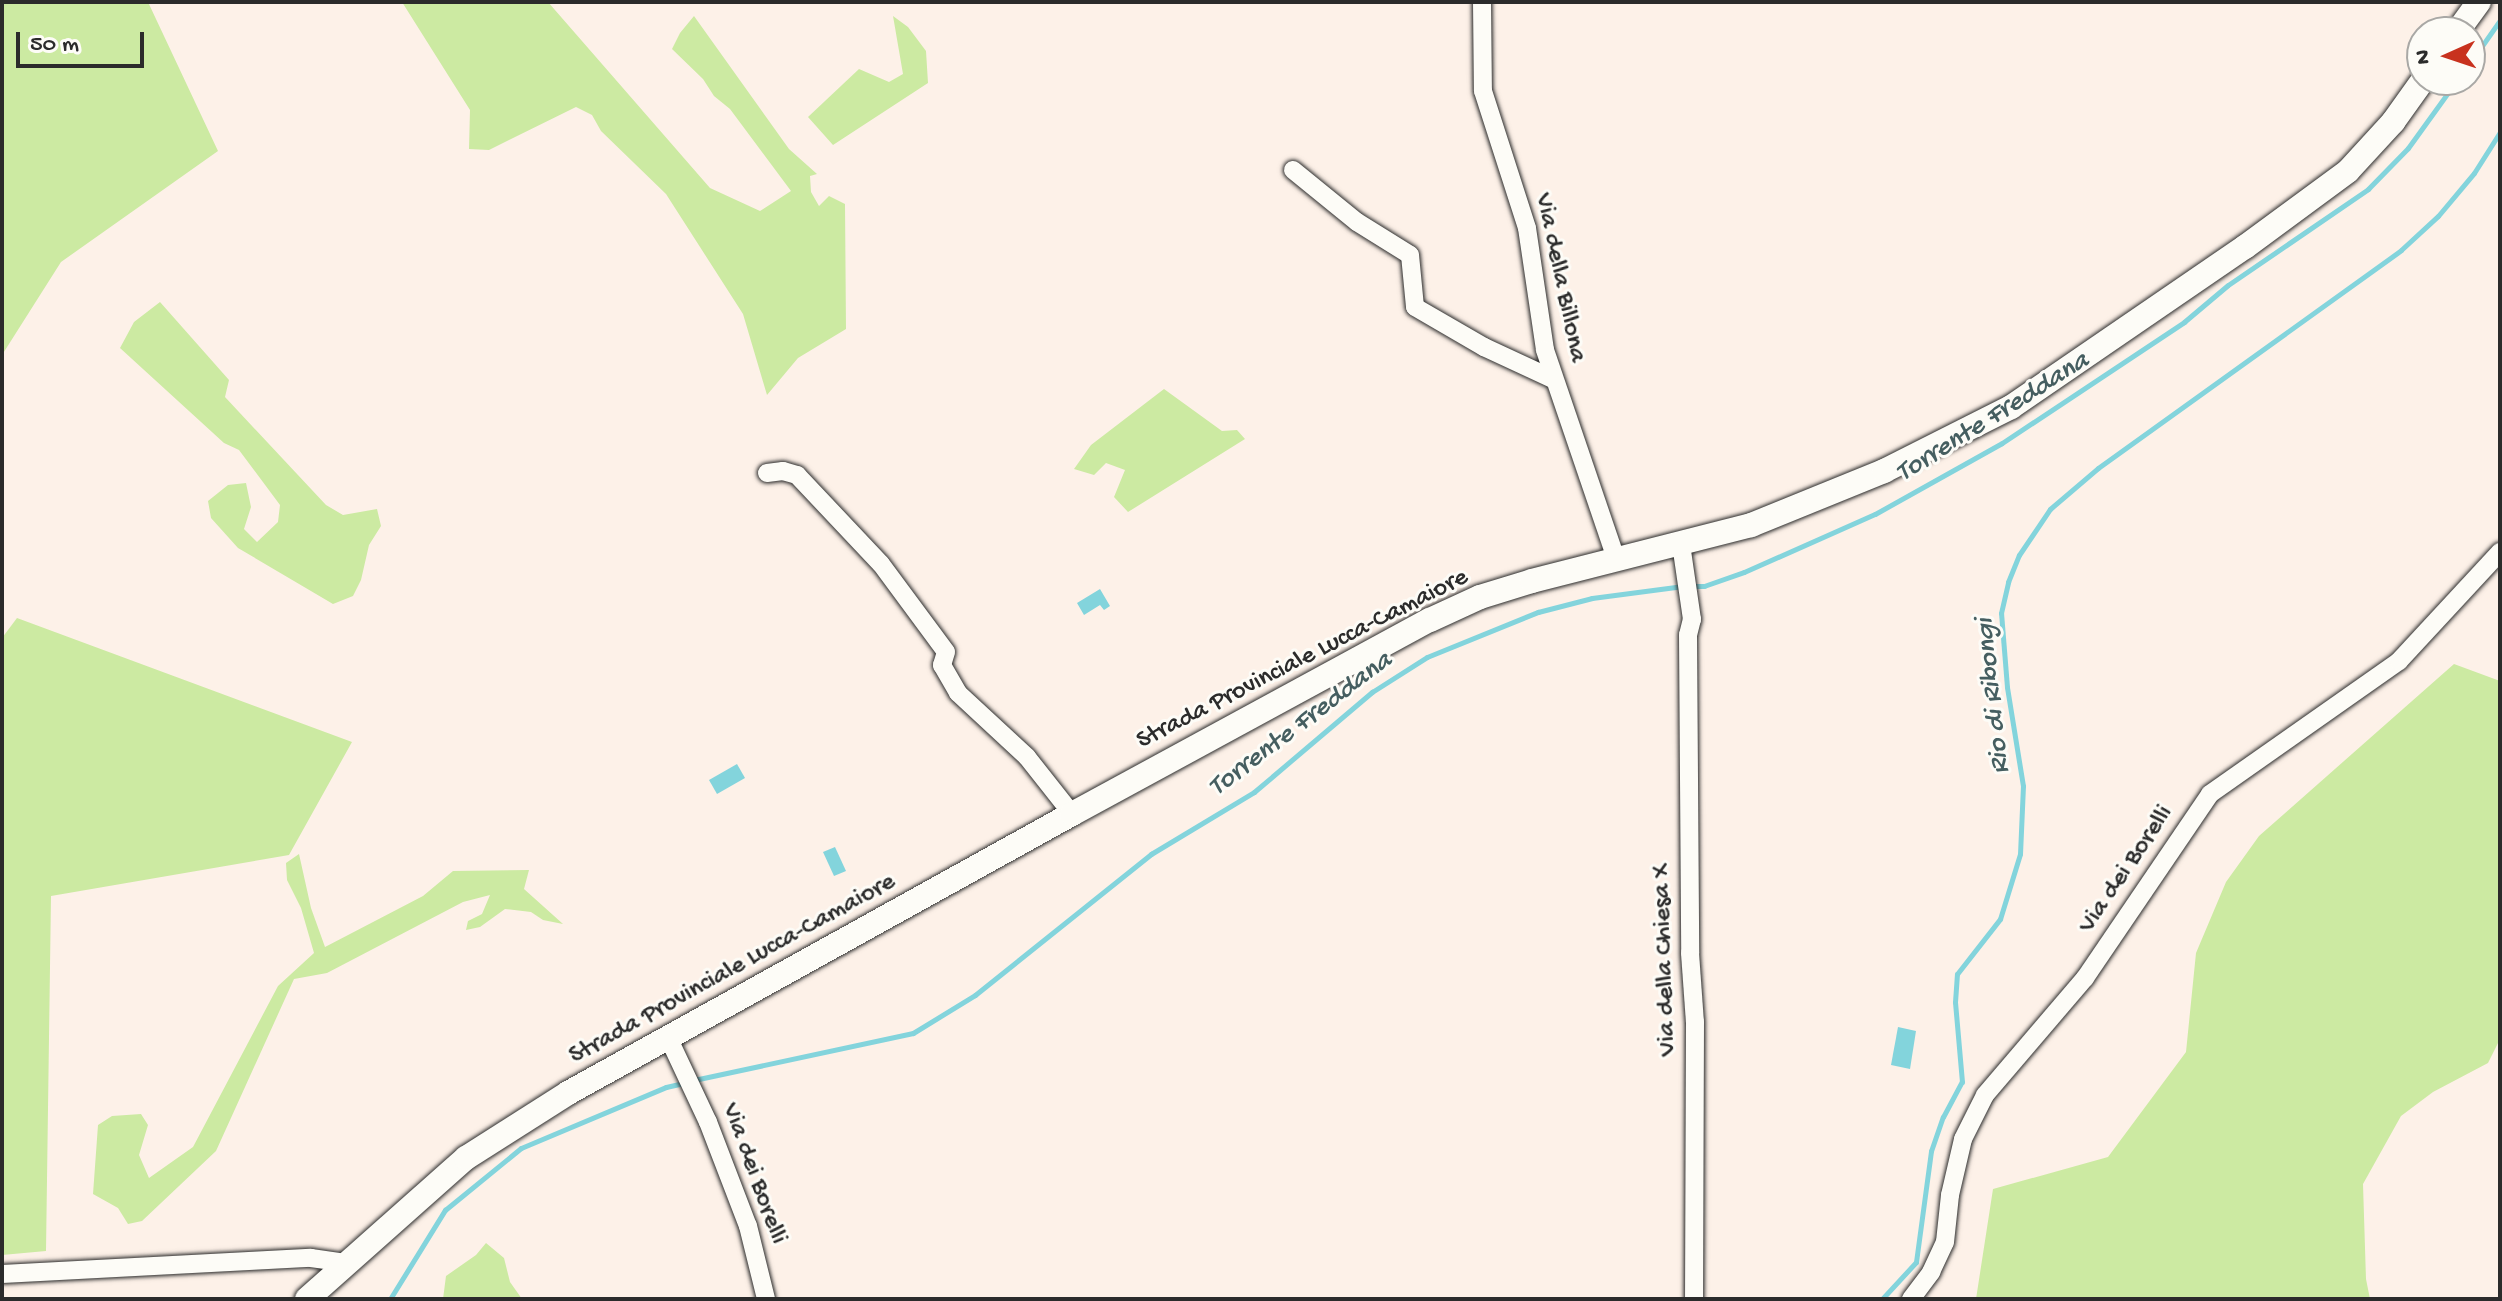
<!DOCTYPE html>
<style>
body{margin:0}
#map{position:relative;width:2502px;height:1301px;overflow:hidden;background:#fdf1e8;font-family:"Gochi Hand",sans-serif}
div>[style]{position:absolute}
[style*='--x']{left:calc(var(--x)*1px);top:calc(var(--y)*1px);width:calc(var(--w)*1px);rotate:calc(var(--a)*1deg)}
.green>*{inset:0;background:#cceaa2}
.water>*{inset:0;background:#83d4dc}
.stream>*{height:5px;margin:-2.5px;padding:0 2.5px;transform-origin:2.5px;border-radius:2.5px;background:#83d4dc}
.roads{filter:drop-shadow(0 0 2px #2b2b2b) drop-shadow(0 0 2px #2b2b2b)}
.minor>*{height:18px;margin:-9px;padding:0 9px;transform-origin:9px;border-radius:9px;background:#fdfcf7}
.secondary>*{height:24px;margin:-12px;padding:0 12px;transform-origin:12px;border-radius:12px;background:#fdfcf7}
span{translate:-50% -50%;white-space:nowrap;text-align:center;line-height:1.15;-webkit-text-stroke:6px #fdfcf7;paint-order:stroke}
.street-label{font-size:26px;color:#2b2b2b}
.water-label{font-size:28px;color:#455e60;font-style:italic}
.frame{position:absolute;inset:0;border:4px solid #2b2b2b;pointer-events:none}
.north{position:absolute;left:2406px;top:16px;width:80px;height:80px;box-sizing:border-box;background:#fdfcf7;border:2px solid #a9a8a5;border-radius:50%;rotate:267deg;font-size:22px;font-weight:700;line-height:32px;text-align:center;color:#2b2b2b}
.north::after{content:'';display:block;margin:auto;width:28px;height:36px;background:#c8321e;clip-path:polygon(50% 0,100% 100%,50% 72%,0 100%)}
.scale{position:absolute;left:16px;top:32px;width:128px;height:36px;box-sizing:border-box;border:4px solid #2b2b2b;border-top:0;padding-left:10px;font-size:24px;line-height:28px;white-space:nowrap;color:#2b2b2b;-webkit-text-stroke:6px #fdfcf7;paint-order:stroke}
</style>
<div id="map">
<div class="green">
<div style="clip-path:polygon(2px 2px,148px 2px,218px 151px,61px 262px,2px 355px)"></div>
<div style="clip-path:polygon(402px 2px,548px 2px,710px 188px,760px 211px,791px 191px,730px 109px,714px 96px,703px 79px,672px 49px,680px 33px,694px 16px,789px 149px,817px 174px,810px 176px,811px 192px,819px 206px,829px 196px,845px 204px,846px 329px,798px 358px,767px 395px,743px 314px,666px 194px,601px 131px,592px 115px,576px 107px,489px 150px,469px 149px,470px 110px)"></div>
<div style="clip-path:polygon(893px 16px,908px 27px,926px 51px,928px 83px,833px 145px,808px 117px,859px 69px,889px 82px,903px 74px)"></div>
<div style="clip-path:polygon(160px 302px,229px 380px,225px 397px,326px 505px,343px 515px,377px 509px,381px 526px,369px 545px,361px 580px,353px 596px,333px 604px,238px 548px,211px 518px,208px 501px,228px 485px,246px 483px,251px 507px,244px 529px,257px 542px,278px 522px,280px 505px,239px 450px,224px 443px,120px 348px,134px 322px)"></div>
<div style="clip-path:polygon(1164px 389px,1222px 431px,1237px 430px,1245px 439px,1128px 512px,1114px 497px,1125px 470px,1106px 463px,1094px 475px,1074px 469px,1091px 445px)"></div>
<div style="clip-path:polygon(17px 618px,352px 742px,289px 855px,51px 896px,46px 1251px,2px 1255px,2px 638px)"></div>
<div style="clip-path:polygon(2454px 664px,2500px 681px,2500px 1039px,2488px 1063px,2433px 1092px,2401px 1116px,2363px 1184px,2366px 1279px,2370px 1299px,1976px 1299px,1993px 1189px,2108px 1157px,2186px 1052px,2196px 953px,2226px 882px,2259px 836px)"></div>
<div style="clip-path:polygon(299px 854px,311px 908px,325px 947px,423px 896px,453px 871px,529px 870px,524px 889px,563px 924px,543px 920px,531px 912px,505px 909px,480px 927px,466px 930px,468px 921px,482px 914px,490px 895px,463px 902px,327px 973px,294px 979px,216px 1151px,142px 1221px,128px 1224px,118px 1208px,93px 1194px,98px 1125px,112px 1116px,141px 1114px,148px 1125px,139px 1155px,149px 1178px,193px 1147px,278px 986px,314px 953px,301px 908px,287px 880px,286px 863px)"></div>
<div style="clip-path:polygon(486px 1243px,504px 1258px,510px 1282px,522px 1299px,443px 1299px,446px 1276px,476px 1255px)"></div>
</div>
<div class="water">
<div style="clip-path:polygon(1100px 589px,1110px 606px,1104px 610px,1100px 605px,1084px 615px,1077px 603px)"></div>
<div style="clip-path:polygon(737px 764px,745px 778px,717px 794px,709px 780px)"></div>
<div style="clip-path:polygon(835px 847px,846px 871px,834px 876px,823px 852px)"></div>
<div style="clip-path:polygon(1898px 1027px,1916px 1031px,1910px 1069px,1891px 1065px)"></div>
</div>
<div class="stream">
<div style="--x:2470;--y:63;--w:52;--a:-55.1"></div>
<div style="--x:1693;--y:586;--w:11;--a:0"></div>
<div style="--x:1704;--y:586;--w:42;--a:-19.3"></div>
<div style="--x:1744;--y:572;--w:143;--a:-23.9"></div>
<div style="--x:1875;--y:514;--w:145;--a:-29.2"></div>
<div style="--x:2002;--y:443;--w:219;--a:-33.6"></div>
<div style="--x:2184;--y:322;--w:57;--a:-40.1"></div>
<div style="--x:2228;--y:285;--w:170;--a:-34.4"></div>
<div style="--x:2368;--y:189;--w:57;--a:-45.7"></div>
<div style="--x:2408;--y:148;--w:84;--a:-54.2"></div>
<div style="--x:694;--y:1080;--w:224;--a:-12.1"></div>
<div style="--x:913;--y:1033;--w:73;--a:-31.5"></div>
<div style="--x:975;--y:995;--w:226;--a:-38.7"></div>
<div style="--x:1151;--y:854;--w:120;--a:-31"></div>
<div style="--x:1254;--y:792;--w:155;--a:-40.3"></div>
<div style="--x:1372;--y:692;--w:65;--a:-32.5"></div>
<div style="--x:1427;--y:657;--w:120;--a:-22.1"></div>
<div style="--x:1538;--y:612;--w:56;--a:-14.5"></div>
<div style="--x:1592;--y:598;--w:92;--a:-7.5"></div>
<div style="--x:390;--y:1299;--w:105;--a:-58.3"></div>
<div style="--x:445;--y:1210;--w:98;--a:-39.2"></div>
<div style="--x:521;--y:1148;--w:157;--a:-22.8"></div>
<div style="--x:666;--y:1087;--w:18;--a:-13"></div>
<div style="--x:1882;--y:1299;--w:50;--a:-47.4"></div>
<div style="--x:1916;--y:1262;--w:112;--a:-82.3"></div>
<div style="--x:1931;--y:1151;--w:36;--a:-71"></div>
<div style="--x:1943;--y:1117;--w:40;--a:-62"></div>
<div style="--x:1962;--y:1082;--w:80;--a:-95"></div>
<div style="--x:1955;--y:1002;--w:28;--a:-86"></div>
<div style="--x:1957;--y:974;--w:70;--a:-52"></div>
<div style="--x:2000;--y:919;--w:68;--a:-72.9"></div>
<div style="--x:2020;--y:854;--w:68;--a:-87.5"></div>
<div style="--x:2023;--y:786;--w:100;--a:-99.2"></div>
<div style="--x:2007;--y:687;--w:74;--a:-94.6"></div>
<div style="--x:2001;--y:613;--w:32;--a:-77"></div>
<div style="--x:2008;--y:582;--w:29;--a:-68"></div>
<div style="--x:2019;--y:555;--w:55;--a:-56"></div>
<div style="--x:2050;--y:509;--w:63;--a:-40.5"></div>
<div style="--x:2098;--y:468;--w:373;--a:-35.7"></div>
<div style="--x:2401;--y:250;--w:50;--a:-42.6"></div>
<div style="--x:2438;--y:216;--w:56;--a:-50.1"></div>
<div style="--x:2474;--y:173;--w:49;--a:-57.6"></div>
</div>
<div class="roads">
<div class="minor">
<div style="--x:1482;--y:2;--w:89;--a:89.4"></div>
<div style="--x:1483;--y:91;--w:144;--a:72.2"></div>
<div style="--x:1527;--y:228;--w:123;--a:81.6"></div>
<div style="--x:1545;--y:350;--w:220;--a:71.2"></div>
<div style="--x:1293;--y:170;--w:82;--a:39.1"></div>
<div style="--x:1357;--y:222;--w:62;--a:31.9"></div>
<div style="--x:1410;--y:255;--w:52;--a:84.5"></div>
<div style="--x:1415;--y:307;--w:80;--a:30.1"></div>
<div style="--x:1484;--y:347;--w:76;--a:24.9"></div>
<div style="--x:767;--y:473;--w:16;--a:-7"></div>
<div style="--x:783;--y:471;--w:15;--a:16"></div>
<div style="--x:797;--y:475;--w:122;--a:46.7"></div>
<div style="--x:881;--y:564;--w:109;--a:53.5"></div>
<div style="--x:946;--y:652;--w:14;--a:107"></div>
<div style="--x:942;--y:665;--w:32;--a:60"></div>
<div style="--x:958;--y:693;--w:94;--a:42.8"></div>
<div style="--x:1027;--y:757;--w:73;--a:51.7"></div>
<div style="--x:1681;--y:544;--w:76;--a:81.7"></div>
<div style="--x:1692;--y:619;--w:16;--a:104"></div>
<div style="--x:1688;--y:635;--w:318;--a:89.6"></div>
<div style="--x:1690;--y:953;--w:69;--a:85.9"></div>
<div style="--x:1695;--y:1022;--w:277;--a:90.2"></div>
<div style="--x:668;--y:1037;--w:94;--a:64.8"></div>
<div style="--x:708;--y:1122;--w:111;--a:69"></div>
<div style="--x:748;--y:1226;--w:75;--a:76.1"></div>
<div style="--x:2;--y:1274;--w:309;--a:-3"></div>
<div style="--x:311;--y:1258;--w:35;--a:8"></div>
<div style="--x:1911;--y:1299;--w:34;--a:-53"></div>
<div style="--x:1931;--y:1272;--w:33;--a:-65"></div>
<div style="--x:1945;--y:1242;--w:47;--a:-83.9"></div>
<div style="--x:1950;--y:1195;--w:57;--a:-76.9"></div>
<div style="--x:1963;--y:1139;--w:49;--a:-63.4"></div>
<div style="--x:1985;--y:1095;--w:154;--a:-49.5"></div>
<div style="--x:2085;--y:978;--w:222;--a:-55.8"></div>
<div style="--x:2210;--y:794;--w:231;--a:-35.1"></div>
<div style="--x:2399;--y:661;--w:149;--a:-47.2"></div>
</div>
<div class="secondary">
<div style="--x:2457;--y:32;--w:37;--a:-54"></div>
<div style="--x:307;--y:1299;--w:213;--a:-41.6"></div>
<div style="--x:466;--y:1158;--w:121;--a:-32.5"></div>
<div style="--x:568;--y:1093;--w:576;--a:-28.97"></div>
<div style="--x:1072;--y:814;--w:407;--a:-28.5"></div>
<div style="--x:1430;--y:620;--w:55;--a:-24.7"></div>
<div style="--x:1480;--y:597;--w:54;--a:-17.1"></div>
<div style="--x:1532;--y:581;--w:226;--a:-14.3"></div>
<div style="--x:1751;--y:525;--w:144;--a:-22.1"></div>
<div style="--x:1884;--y:471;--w:142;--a:-26.7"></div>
<div style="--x:2011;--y:407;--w:283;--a:-34.4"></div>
<div style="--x:2245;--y:247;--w:128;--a:-36.4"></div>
<div style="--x:2348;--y:171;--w:67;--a:-47.4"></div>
<div style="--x:2393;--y:122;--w:52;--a:-54.5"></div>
</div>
</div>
<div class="street-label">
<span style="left:1559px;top:278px;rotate:78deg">Via della Billona</span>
<span style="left:1303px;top:660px;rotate:-27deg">Strada Provinciale Lucca-Camaiore</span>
<span style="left:2127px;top:870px;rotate:-56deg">Via dei Borelli</span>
<span style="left:1666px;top:960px;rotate:-92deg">Via della Chiesa X</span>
<span style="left:733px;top:970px;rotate:-29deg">Strada Provinciale Lucca-Camaiore</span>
<span style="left:753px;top:1174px;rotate:70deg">Via dei Borelli</span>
</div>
<div class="water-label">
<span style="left:1993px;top:418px;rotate:-32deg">Torrente Freddana</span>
<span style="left:1994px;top:696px;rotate:-96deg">Rio di Ribongi</span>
<span style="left:1301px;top:725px;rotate:-37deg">Torrente Freddana</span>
</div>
<div class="frame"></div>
<div class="north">N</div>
<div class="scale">50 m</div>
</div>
